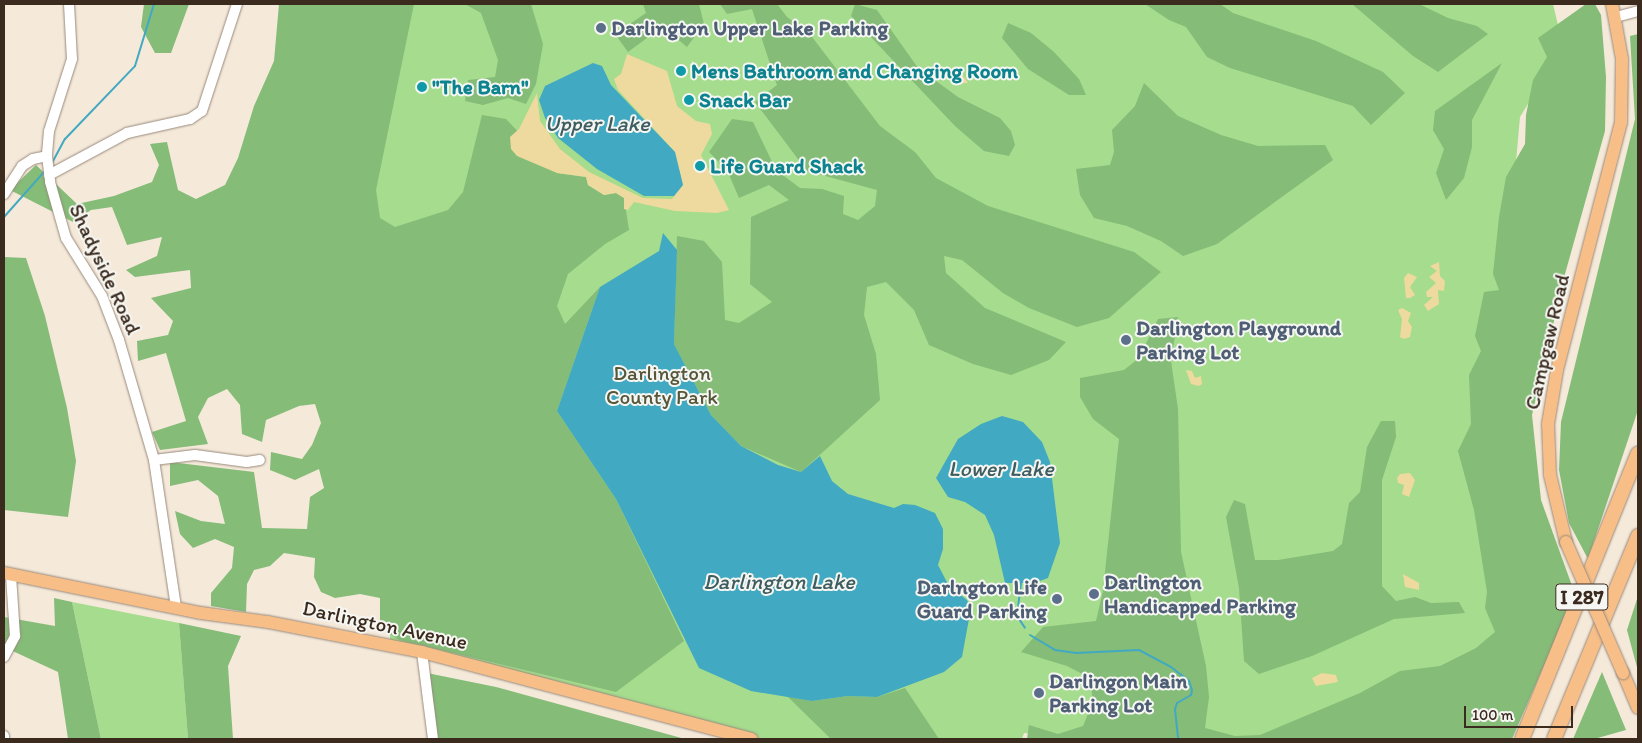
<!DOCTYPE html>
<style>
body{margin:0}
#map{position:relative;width:1642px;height:743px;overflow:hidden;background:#f5e9da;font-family:Itim,sans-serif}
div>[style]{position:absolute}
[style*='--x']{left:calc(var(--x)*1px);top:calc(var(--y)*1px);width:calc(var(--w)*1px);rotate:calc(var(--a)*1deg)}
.green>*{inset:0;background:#a5dc8d}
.forest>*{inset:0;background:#84bc78}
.sand>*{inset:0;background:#eeda9e}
.water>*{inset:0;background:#42a9c2}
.stream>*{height:2px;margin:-1px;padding:0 1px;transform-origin:1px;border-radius:1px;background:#42a9c2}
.roads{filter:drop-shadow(0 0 1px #988a7c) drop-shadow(0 0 1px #988a7c)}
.minor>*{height:10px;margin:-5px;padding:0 5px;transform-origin:5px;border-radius:5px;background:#fff}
.major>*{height:12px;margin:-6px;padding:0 6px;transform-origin:6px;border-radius:6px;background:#f7be87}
.highway>*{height:14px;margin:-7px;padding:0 7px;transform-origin:7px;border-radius:7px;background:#f7be87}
.bridges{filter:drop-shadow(0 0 1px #988a7c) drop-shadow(0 0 1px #988a7c)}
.major-bridge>*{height:12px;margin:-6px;padding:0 6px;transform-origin:6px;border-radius:6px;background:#f7be87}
.dots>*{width:14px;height:14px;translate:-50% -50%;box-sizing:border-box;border:2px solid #f6f6f2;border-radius:50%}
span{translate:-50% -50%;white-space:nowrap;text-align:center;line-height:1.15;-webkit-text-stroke:4px #f6f6f2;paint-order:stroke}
.shield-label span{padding:1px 4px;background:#f6f6f2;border:1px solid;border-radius:4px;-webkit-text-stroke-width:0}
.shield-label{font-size:20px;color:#3b2a1e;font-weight:700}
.service-label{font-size:21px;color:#4e5e75;font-weight:700}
.left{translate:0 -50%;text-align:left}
.right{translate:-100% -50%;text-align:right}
.culture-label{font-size:21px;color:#0d838f;font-weight:700}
.street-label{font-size:21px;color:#3b2a1e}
.park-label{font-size:21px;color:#56563a}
.water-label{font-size:22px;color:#3e5d60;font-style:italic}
.frame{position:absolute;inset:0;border:5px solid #3b2a1e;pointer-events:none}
.scale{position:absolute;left:1464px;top:706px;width:109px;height:22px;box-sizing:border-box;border:2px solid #3b2a1e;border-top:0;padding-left:6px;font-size:15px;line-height:18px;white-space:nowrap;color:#3b2a1e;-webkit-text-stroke:4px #f6f6f2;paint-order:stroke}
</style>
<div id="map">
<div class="green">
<div style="clip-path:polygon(393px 4px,1553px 4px,1563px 46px,1520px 117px,1504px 296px,1500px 629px,1492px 649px,1281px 739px,1083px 739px,1024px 733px,1022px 739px,752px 739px,390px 645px,390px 616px,354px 267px)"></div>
<div style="clip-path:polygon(72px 602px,179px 623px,188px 739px,101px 739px)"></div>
</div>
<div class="forest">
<div style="clip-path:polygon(144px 4px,189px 4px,171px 53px,155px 53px,141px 27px)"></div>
<div style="clip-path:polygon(279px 4px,414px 4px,376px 190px,380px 218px,395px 227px,448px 210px,463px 192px,482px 115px,506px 119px,557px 173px,586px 177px,588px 185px,604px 195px,616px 193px,624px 198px,629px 230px,605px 244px,568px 274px,557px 306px,565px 324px,600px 287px,557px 411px,616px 499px,684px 641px,616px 692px,399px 640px,380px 628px,380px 598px,360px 594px,335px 598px,321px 592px,314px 577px,315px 558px,284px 553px,270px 566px,254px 570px,247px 584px,246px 612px,211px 606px,211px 593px,232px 568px,234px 547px,215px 539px,193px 548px,180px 534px,175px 511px,201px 521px,225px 524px,218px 496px,198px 480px,170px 486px,170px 462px,254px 472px,262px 528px,307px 529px,310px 497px,324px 488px,319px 469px,295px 480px,270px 470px,271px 452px,302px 459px,312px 445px,321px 423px,315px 404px,299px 406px,266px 420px,262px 442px,242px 434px,240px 405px,227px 389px,208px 398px,198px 417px,208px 444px,160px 450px,152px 432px,186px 421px,166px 353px,138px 361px,137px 341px,168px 335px,173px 321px,151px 298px,191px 288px,190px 270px,135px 277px,126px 270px,157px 256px,162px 237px,127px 245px,112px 207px,91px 210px,73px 222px,10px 190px,36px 165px,77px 204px,114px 196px,152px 182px,159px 165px,150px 144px,167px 142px,178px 190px,196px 199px,225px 185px,238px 158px,254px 106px,274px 61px)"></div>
<div style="clip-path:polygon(465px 4px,531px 4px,543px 44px,536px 84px,526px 104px,508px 98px,483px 105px,465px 101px,468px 80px,495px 77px,498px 60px,481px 13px)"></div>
<div style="clip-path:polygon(643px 4px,699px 4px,704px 24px,687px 47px,668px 31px,651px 35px,628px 52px,615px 34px,646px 13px)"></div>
<div style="clip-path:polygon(720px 4px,777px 4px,787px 17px,809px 33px,880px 126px,915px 152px,936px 178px,988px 206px,1134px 252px,1161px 272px,1109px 318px,1077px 327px,1029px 308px,1003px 293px,962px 260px,944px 256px,946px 273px,985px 308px,1066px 342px,1049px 360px,1011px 375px,973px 364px,929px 345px,914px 310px,886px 282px,867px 287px,864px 315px,876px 354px,880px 400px,801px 472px,741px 446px,711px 415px,674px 344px,677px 236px,704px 241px,722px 262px,725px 320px,739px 323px,772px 302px,750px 284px,751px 217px,789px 200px,769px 185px,739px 198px,727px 170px,709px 152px,732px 119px,753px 122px,776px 170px,800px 188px,822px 189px,844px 196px,843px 214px,858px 220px,875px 206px,877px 190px,807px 171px,755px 102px,777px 85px,752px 9px,727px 14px)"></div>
<div style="clip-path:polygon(855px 4px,877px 10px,918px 68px,958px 97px,1000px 118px,1011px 131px,1015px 145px,1009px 156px,984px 151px,955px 126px,851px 16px)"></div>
<div style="clip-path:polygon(1145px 4px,1220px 4px,1233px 13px,1316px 41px,1383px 72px,1405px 93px,1371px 125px,1353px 106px,1230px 68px,1207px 57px,1186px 27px,1169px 20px)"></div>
<div style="clip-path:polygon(1352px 4px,1419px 4px,1448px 18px,1477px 26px,1488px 34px,1438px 72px,1413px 56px)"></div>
<div style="clip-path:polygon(1586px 4px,1595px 4px,1601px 15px,1606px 77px,1605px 131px,1565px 274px,1532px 415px,1541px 500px,1575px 594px,1512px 739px,1027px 739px,1029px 725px,1058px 734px,1083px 726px,1093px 702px,1090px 678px,1067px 666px,1021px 652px,1043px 627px,1096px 621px,1103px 591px,1119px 439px,1093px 419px,1080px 397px,1080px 378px,1124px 370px,1139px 358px,1158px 319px,1178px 317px,1171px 361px,1178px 409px,1181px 552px,1206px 666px,1209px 697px,1205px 728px,1235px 736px,1260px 735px,1360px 693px,1400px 671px,1440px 666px,1476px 648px,1495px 632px,1485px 608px,1487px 592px,1474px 510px,1458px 451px,1471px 424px,1469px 375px,1481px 351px,1475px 336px,1484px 292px,1499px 290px,1493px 274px,1499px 217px,1506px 177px,1525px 144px,1526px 115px,1533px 80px,1547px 57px,1538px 38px)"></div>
<div style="clip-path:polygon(1008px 23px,1031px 33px,1054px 52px,1079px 79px,1086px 95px,1069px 95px,1028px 69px,1002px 38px)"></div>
<div style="clip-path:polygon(1638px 34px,1638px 410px,1588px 559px,1569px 523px,1559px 470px,1561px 422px,1635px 119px,1630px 36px)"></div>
<div style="clip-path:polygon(1502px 63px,1472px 120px,1472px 147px,1464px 178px,1446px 200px,1436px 173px,1444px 149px,1433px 130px,1435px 111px)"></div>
<div style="clip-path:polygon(1144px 83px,1178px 116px,1221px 135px,1258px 146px,1325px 145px,1333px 160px,1217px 244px,1183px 256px,1161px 241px,1127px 226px,1094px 218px,1080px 195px,1076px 169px,1110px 165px,1114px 152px,1112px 130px,1135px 106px)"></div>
<div style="clip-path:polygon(4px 257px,26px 258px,45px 316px,67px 408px,76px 461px,68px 517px,4px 510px)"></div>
<div style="clip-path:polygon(1381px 421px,1395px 421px,1396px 437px,1382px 480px,1382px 586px,1396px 601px,1415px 597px,1431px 603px,1459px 602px,1465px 613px,1394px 619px,1312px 656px,1259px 674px,1244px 661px,1239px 588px,1226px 517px,1234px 500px,1245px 504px,1255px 560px,1278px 560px,1333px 551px,1342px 544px,1349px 503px,1360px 492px,1367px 447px)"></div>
<div style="clip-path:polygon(1638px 596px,1638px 671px,1627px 630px)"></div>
<div style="clip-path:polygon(54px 598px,72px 602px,101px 739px,68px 739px,58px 672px,4px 647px,4px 617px,55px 626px)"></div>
<div style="clip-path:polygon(179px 623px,241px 636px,228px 666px,233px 739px,188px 739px)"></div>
<div style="clip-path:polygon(1602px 672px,1626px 730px,1594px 739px,1573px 739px)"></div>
<div style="clip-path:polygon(427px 673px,496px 687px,685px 739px,434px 739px)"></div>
<div style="clip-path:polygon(905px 688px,939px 739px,831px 739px,787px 696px,812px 701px,848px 696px,877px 697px)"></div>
</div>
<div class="sand">
<div style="clip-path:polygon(627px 54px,667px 71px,677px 106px,696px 121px,710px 124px,712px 134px,701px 155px,729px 210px,717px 213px,675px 211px,634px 202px,628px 210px,624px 209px,624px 198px,616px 193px,604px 195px,588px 185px,586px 177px,557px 173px,517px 156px,511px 149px,510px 137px,519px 129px,537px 93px,540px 121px,560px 149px,589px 172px,643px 198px,672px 199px,683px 185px,675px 152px,618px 90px,614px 79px,621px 74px)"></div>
<div style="clip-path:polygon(942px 70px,955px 74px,961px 73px,968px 83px,954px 83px,949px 78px,935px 75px,936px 71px)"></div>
<div style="clip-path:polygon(1439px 262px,1440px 276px,1445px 281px,1444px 291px,1438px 290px,1439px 304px,1428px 311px,1424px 305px,1433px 297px,1427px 297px,1426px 292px,1436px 283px,1429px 277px,1437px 271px,1430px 266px)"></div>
<div style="clip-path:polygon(1408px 273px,1417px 277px,1410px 287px,1415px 295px,1410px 298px,1406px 298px,1404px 278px)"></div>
<div style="clip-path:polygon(1402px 308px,1411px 313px,1408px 321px,1412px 327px,1410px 337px,1404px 339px,1400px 337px,1402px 319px,1398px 310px)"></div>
<div style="clip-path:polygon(1186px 370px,1192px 371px,1195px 378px,1201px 376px,1202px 384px,1199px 386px,1191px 384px)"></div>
<div style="clip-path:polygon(1410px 473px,1415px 480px,1409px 497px,1402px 494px,1404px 485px,1398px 483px,1397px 478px,1400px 474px)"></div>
<div style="clip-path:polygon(1403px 574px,1419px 583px,1419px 590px,1405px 587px)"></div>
<div style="clip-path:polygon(1322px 673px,1336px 675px,1338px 682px,1316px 686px,1312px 678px)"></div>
</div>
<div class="water">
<div style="clip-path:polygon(593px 63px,602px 66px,611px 85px,675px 152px,683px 185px,674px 196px,644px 196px,597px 169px,558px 138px,545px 118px,539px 100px,545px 86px)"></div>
<div style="clip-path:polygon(663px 233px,677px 250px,674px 344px,711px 415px,741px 446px,778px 465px,801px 472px,820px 456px,832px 481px,848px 494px,894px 508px,903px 504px,915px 505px,935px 513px,943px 529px,943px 549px,938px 565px,949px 586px,967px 600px,971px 608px,962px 657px,944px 672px,877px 697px,848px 696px,812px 701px,751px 691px,699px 668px,616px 499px,557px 411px,600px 287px,659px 251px)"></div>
<div style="clip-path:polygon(1002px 416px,1023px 422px,1042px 442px,1050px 462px,1060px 543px,1048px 578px,1034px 583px,1005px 583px,994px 535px,985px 515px,965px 502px,948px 497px,936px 478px,958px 439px,981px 424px)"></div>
</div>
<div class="stream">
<div style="--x:52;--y:163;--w:27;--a:-62"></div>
<div style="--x:65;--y:139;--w:101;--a:-46.2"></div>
<div style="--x:135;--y:66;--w:65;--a:-73"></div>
<div style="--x:4;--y:217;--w:60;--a:-48.4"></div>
<div style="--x:1021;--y:583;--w:33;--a:97"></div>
<div style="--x:1017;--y:616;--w:14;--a:56"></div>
<div style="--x:1030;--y:635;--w:29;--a:31"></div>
<div style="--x:1055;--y:650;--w:21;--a:8"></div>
<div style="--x:1076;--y:653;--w:63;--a:-2.7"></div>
<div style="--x:1139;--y:650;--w:36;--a:28"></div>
<div style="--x:1171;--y:667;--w:23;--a:38"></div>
<div style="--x:1189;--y:681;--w:9;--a:72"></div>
<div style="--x:1192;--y:690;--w:5;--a:101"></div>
<div style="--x:1191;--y:695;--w:16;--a:150"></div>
<div style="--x:1177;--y:703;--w:6;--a:108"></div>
<div style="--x:1175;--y:709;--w:30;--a:84"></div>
</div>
<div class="roads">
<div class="minor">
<div style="--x:69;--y:4;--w:55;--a:86.9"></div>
<div style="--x:72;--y:59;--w:76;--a:107.7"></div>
<div style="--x:49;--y:131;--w:25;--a:95"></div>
<div style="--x:47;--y:156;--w:26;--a:83"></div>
<div style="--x:50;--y:182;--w:58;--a:74.1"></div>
<div style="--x:66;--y:238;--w:68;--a:58.2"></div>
<div style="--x:102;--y:296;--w:47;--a:68.9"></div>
<div style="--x:119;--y:340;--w:125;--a:73.7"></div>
<div style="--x:154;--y:460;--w:150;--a:81.5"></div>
<div style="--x:1616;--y:17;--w:23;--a:-15"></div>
<div style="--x:49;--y:175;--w:89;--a:-28.3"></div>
<div style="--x:127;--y:133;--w:65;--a:-12.5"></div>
<div style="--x:190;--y:119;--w:14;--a:-34"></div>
<div style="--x:202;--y:111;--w:113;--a:-71.9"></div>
<div style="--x:4;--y:194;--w:33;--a:-57"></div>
<div style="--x:22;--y:166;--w:13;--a:-32"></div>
<div style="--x:33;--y:159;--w:14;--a:-12"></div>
<div style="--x:154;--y:460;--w:41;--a:-7"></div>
<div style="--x:195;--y:455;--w:52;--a:7.7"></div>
<div style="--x:247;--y:462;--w:13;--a:-9"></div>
<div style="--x:422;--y:652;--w:88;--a:82.8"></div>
<div style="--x:4;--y:657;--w:24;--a:-62"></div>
<div style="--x:15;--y:636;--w:61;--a:-93.8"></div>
<div style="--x:4;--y:736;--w:3;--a:90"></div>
</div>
<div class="major">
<div style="--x:1566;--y:542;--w:69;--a:-103.4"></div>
<div style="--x:1550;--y:475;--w:51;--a:-92.2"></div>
<div style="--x:1548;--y:424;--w:55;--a:-80.5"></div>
<div style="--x:1557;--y:370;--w:255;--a:-75.5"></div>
<div style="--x:1621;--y:123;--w:64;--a:-89.1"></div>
<div style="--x:1622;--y:59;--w:56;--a:-100.3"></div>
<div style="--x:4;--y:573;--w:201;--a:11.5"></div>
<div style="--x:201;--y:613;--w:68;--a:7.7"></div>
<div style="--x:268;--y:622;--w:157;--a:11"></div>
<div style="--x:422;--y:652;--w:341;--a:14.8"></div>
<div style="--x:1623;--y:673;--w:38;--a:67"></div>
</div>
<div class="highway">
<div style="--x:1522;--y:739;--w:308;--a:-67.9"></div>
<div style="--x:1554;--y:739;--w:220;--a:-67.5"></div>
</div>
</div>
<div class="bridges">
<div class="major-bridge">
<div style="--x:1566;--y:542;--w:143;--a:66.5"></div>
</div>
</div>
<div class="dots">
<div style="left:601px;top:28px;background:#5c6f8a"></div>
<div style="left:681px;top:71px;background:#0f9aa8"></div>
<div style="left:422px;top:87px;background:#0f9aa8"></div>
<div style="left:689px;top:100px;background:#0f9aa8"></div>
<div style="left:700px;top:166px;background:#0f9aa8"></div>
<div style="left:1126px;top:340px;background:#5c6f8a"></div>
<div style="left:1094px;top:594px;background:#5c6f8a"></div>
<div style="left:1057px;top:599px;background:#5c6f8a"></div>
<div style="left:1039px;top:693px;background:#5c6f8a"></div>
</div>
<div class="shield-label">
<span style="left:1582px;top:597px">I 287</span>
</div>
<div class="service-label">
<span class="left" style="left:611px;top:28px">Darlington Upper Lake Parking</span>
<span class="left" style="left:1136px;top:340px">Darlington Playground<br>Parking Lot</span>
<span class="left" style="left:1104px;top:594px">Darlington<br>Handicapped Parking</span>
<span class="right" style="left:1047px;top:599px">Darlngton Life<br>Guard Parking</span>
<span class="left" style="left:1049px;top:693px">Darlingon Main<br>Parking Lot</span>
</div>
<div class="culture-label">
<span class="left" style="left:691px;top:71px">Mens Bathroom and Changing Room</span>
<span class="left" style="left:432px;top:87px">"The Barn"</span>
<span class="left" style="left:699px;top:100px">Snack Bar</span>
<span class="left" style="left:710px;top:166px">Life Guard Shack</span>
</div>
<div class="street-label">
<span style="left:105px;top:269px;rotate:65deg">Shadyside Road</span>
<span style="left:1547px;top:342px;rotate:-77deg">Campgaw Road</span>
<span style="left:385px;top:625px;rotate:12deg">Darlington Avenue</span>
</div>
<div class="park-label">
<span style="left:662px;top:385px">Darlington<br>County Park</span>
</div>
<div class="water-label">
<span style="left:597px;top:124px">Upper Lake</span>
<span style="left:1001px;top:469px">Lower Lake</span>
<span style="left:779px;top:582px">Darlington Lake</span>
</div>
<div class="frame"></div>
<div class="scale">100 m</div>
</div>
